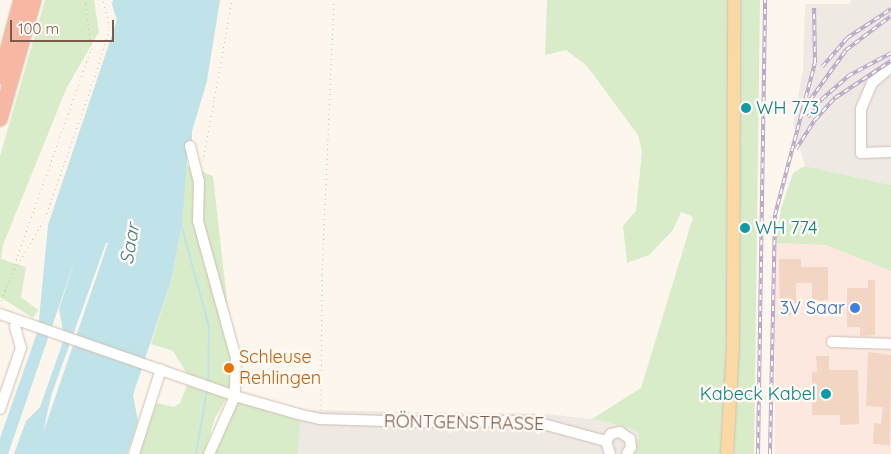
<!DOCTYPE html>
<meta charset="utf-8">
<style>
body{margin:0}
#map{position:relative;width:891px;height:454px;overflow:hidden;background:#fdf6ec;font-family:Quicksand,sans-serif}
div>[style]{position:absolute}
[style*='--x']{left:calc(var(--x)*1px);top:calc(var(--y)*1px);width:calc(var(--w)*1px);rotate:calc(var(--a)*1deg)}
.commercial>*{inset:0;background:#fde8e0}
.industrial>*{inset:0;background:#efe9e4}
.green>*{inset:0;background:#d8ecc9}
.water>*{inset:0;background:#bfe3e8}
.stream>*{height:2px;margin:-1px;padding:0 1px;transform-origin:1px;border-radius:1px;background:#bfe3e8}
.building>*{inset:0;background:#f3d5c3}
.path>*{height:1px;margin-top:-0.5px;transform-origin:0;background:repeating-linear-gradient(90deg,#d9b8a5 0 1px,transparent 0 5px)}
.roads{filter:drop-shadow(0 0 1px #d1beb0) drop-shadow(0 0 1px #d1beb0)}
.minor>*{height:10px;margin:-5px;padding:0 5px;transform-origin:5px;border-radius:5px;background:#fff}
.major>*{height:12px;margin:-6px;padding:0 6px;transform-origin:6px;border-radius:6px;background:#fbd9a5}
.highway>*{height:14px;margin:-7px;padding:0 7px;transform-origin:7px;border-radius:7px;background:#f7b7a3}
.rail>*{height:4px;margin-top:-2px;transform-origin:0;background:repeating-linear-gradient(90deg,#fffaf3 0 5.5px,#b9a8c9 0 11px);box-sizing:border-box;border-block:1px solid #b9a8c9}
.dots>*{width:14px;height:14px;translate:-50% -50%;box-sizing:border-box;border:2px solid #fffaf3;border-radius:50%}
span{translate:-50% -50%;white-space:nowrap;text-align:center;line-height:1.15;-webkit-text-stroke:5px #fffaf3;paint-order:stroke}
.culture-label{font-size:18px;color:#0d838f}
.left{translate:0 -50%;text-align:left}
.right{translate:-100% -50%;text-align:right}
.shop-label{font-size:18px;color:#366cbe}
.food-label{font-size:18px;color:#c56008}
.street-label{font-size:18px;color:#7a5c4d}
.water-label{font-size:19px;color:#437c86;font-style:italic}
.scale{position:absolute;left:10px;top:20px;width:104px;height:22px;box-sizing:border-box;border:2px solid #7a5c4d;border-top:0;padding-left:6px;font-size:15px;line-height:18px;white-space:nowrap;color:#7a5c4d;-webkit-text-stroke:4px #fffaf3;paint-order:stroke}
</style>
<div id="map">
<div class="commercial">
<div style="clip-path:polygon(775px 243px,826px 245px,891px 271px,891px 454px,775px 454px)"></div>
</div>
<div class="industrial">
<div style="clip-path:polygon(852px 0,891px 0,891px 185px,805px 166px,793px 124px,803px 70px,805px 4px,849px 4px)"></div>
<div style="clip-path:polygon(301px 410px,548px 414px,592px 419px,633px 429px,639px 435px,635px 454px,298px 454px)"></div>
</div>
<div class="green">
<div style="clip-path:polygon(45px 0,94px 0,99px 32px,67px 87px,3px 245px,1px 259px,26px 267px,21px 297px,38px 310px,33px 318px,0 297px,0 156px)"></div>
<div style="clip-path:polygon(547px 0,760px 0,754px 454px,635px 454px,639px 435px,633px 429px,592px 419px,641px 388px,693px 217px,681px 212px,673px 230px,649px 255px,627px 263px,623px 226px,636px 211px,642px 152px,638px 135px,587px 66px,566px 50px,545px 55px)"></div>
<div style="clip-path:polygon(185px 165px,213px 176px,233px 354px,230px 395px,301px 410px,298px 454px,207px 454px,230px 395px,192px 382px,173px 351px,151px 344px,171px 281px,182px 225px)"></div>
<div style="clip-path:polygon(805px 166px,891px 185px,891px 271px,826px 245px,775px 243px,781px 209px,793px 173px)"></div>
<div style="clip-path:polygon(188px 383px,228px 396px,215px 418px,204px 454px,137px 454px,157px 403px,174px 407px,180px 403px)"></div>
</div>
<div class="water">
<div style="clip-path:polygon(evenodd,113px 0,220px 0,207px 81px,192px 131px,192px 145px,188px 146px,182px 225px,171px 281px,133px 395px,138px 421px,127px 454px,14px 454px,26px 421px,40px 407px,66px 333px,63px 331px,59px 309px,77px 254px,8px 454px,0 454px,0 438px,38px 330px,48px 225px,117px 20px,112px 5px,113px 0,106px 243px,108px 243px,43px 433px,51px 396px,106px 243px)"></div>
</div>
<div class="stream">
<div style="--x:181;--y:224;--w:107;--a:74.8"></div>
<div style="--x:209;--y:327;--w:56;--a:91"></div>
<div style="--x:196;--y:454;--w:65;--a:-80.2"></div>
</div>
<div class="building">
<div style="clip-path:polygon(779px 259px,801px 259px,801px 267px,828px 267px,828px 299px,821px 301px,812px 299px,812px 283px,796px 283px,796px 315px,780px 315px)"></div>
<div style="clip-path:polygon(868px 280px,875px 280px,875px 335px,860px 336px,860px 327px,847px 327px,847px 288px,868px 288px)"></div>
<div style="clip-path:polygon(868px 352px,891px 355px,890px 445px,873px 444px,874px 423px,881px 424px,883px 407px,866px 406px)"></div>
<div style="clip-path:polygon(816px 356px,829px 356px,829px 370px,858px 370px,859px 424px,840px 425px,840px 415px,812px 415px,812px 372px,817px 372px)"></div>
</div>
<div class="path">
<div style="--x:203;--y:161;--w:164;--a:-79.8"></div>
<div style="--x:11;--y:274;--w:239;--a:-70.4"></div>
<div style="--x:91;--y:49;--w:49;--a:-97"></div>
<div style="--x:0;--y:305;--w:29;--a:-70"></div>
<div style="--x:10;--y:278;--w:69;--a:-59.7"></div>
<div style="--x:45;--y:218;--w:154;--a:-70.6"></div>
<div style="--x:96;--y:73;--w:48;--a:-73.1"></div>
<div style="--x:110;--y:27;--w:28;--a:-105"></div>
<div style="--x:321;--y:410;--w:136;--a:-89.6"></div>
<div style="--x:322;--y:274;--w:274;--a:-87.5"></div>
</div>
<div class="roads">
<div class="minor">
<div style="--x:891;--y:67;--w:25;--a:140"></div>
<div style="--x:872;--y:83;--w:28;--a:113"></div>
<div style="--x:861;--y:109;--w:44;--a:90"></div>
<div style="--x:861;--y:153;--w:30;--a:-2"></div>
<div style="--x:190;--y:146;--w:36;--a:76"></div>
<div style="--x:199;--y:181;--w:40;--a:91.4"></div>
<div style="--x:198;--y:221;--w:142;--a:74.5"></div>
<div style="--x:236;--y:358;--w:38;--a:92"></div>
<div style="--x:235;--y:396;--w:64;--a:114.1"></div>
<div style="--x:0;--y:314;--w:249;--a:19.2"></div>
<div style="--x:235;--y:396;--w:66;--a:15.9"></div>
<div style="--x:298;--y:414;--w:23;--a:13"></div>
<div style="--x:320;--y:419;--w:98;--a:1.8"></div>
<div style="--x:418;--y:422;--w:114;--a:-0.5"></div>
<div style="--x:532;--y:421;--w:77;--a:15.1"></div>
<div style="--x:832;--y:342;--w:59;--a:1.9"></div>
<div style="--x:0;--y:409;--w:65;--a:-71"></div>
<div style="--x:21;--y:348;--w:22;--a:-106"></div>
<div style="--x:15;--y:327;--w:7;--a:-74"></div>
<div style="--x:134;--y:454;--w:89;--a:-72.4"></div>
<div style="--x:610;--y:454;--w:14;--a:-107"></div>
<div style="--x:606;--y:441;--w:9;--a:-54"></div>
<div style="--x:611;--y:434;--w:9;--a:-13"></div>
<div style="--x:620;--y:432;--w:12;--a:35"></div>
<div style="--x:630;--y:439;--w:8;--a:83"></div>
<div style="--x:631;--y:447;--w:8;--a:120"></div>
</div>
<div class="major">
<div style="--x:727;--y:454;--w:108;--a:-86.8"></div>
<div style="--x:733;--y:346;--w:346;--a:-89.8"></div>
</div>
<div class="highway">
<div style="--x:0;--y:77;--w:80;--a:-74.7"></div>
<div style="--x:0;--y:119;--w:124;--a:-74.1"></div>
</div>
</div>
<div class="rail">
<div style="--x:822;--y:67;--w:38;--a:-49"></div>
<div style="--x:847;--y:38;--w:53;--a:-33.4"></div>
<div style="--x:810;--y:100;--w:62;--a:-54.2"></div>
<div style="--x:846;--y:50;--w:56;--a:-37.1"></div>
<div style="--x:808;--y:117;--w:23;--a:-52"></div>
<div style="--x:822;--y:99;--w:35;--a:-41"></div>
<div style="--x:848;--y:76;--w:49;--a:-28.1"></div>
<div style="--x:796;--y:149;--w:35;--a:-57"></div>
<div style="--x:815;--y:120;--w:30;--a:-48"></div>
<div style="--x:835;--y:98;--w:67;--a:-33.5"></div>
<div style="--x:758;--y:454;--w:454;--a:-89.1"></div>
<div style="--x:770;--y:454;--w:239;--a:-88.8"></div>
<div style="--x:775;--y:215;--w:157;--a:-75.3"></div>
<div style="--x:815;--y:63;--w:55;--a:-91"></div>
</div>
<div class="dots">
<div style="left:746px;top:108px;background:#0f9aa8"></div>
<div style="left:745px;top:228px;background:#0f9aa8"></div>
<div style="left:855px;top:308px;background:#3f7fe0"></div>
<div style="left:229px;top:368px;background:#e8710a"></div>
<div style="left:826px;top:394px;background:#0f9aa8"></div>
</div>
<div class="culture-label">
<span class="left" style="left:756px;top:108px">WH 773</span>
<span class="left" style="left:755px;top:228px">WH 774</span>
<span class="right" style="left:816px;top:394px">Kabeck Kabel</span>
</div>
<div class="shop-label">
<span class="right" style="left:845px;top:308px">3V Saar</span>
</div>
<div class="food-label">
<span class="left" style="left:239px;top:368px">Schleuse<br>Rehlingen</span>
</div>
<div class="street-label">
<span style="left:464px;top:423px;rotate:1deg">RÖNTGENSTRASSE</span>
</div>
<div class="water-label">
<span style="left:130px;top:244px;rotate:-80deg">Saar</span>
</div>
<div class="scale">100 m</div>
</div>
